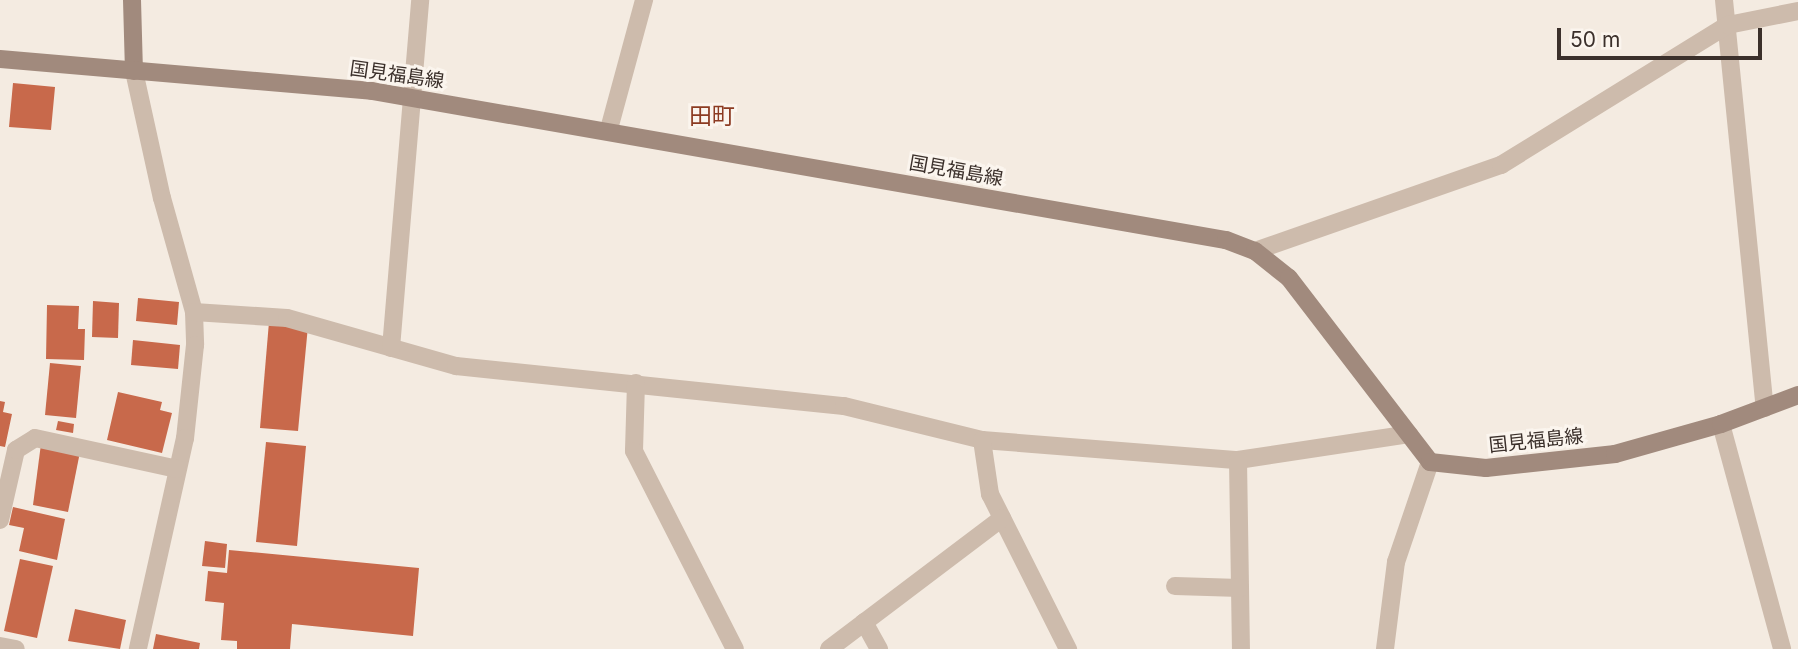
<!DOCTYPE html>
<meta charset="utf-8">
<style>
body{margin:0}
#map{position:relative;width:1798px;height:649px;overflow:hidden;background:#f4ebe1;font-family:Inter,"Noto Sans JP",sans-serif}
div>[style]{position:absolute}
[style*='--x']{left:calc(var(--x)*1px);top:calc(var(--y)*1px);width:calc(var(--w)*1px);rotate:calc(var(--a)*1deg)}
.building>*{inset:0;background:#c8694b}
.street>*{height:18px;margin:-9px;padding:0 9px;transform-origin:9px;border-radius:9px;background:#cdbbac}
.secondary>*{height:18px;margin:-9px;padding:0 9px;transform-origin:9px;border-radius:9px;background:#a18a7d}
span{translate:-50% -50%;white-space:nowrap;text-align:center;line-height:1.15;-webkit-text-stroke:6px #fbf5ee;paint-order:stroke}
.street-label{font-size:19px;color:#3b302b}
.quarter-label{font-size:23px;color:#8c3b22}
.scale{position:absolute;left:1557px;top:28px;width:205px;height:32px;box-sizing:border-box;border:4px solid #3b302b;border-top:0;padding-left:9px;font-size:21px;line-height:24px;white-space:nowrap;color:#3b302b;-webkit-text-stroke:5px #fbf5ee;paint-order:stroke}
</style>
<div id="map">
<div class="building">
<div style="clip-path:polygon(13px 83px,55px 87px,51px 130px,9px 127px)"></div>
<div style="clip-path:polygon(138px 298px,179px 302px,177px 325px,136px 321px)"></div>
<div style="clip-path:polygon(93px 301px,119px 303px,118px 338px,92px 337px)"></div>
<div style="clip-path:polygon(47px 305px,79px 306px,78px 329px,85px 329px,84px 360px,46px 359px)"></div>
<div style="clip-path:polygon(269px 322px,308px 326px,298px 431px,260px 428px)"></div>
<div style="clip-path:polygon(133px 340px,180px 345px,178px 369px,131px 365px)"></div>
<div style="clip-path:polygon(50px 363px,81px 366px,76px 418px,45px 415px)"></div>
<div style="clip-path:polygon(118px 392px,162px 402px,160px 410px,172px 413px,162px 453px,107px 440px)"></div>
<div style="clip-path:polygon(0 401px,5px 402px,3px 412px,12px 414px,5px 447px,0 446px)"></div>
<div style="clip-path:polygon(58px 421px,74px 424px,73px 433px,56px 430px)"></div>
<div style="clip-path:polygon(266px 442px,306px 446px,297px 546px,256px 542px)"></div>
<div style="clip-path:polygon(41px 444px,80px 452px,68px 512px,33px 505px)"></div>
<div style="clip-path:polygon(13px 507px,65px 519px,57px 560px,19px 551px,24px 528px,9px 525px)"></div>
<div style="clip-path:polygon(205px 541px,227px 544px,225px 568px,202px 566px)"></div>
<div style="clip-path:polygon(229px 550px,419px 568px,413px 636px,292px 624px,290px 649px,237px 649px,237px 641px,221px 640px,224px 603px,205px 601px,208px 571px,227px 573px)"></div>
<div style="clip-path:polygon(20px 559px,53px 566px,37px 638px,4px 631px)"></div>
<div style="clip-path:polygon(75px 609px,126px 620px,120px 649px,68px 641px)"></div>
<div style="clip-path:polygon(156px 634px,200px 643px,199px 649px,153px 649px)"></div>
</div>
<div class="street">
<div style="--x:1724;--y:0;--w:410;--a:84.3"></div>
<div style="--x:134;--y:71;--w:130;--a:77.6"></div>
<div style="--x:162;--y:198;--w:118;--a:74.3"></div>
<div style="--x:194;--y:312;--w:33;--a:88"></div>
<div style="--x:195;--y:345;--w:94;--a:96.1"></div>
<div style="--x:185;--y:438;--w:216;--a:102.6"></div>
<div style="--x:609;--y:129;--w:134;--a:-74.8"></div>
<div style="--x:1255;--y:251;--w:261;--a:-19.3"></div>
<div style="--x:1501;--y:165;--w:267;--a:-31.7"></div>
<div style="--x:1728;--y:25;--w:71;--a:-11.3"></div>
<div style="--x:194;--y:312;--w:93;--a:3.7"></div>
<div style="--x:287;--y:318;--w:176;--a:15.9"></div>
<div style="--x:456;--y:366;--w:390;--a:5.9"></div>
<div style="--x:844;--y:406;--w:142;--a:13.8"></div>
<div style="--x:982;--y:440;--w:257;--a:4.5"></div>
<div style="--x:1238;--y:460;--w:173;--a:-8.6"></div>
<div style="--x:391;--y:348;--w:349;--a:-85.2"></div>
<div style="--x:636;--y:383;--w:68;--a:91.7"></div>
<div style="--x:634;--y:451;--w:222;--a:63"></div>
<div style="--x:1721;--y:424;--w:233;--a:74.8"></div>
<div style="--x:982;--y:440;--w:55;--a:81.6"></div>
<div style="--x:990;--y:494;--w:174;--a:63.3"></div>
<div style="--x:1238;--y:460;--w:189;--a:89.1"></div>
<div style="--x:0;--y:520;--w:72;--a:-77.1"></div>
<div style="--x:16;--y:450;--w:22;--a:-32"></div>
<div style="--x:35;--y:438;--w:145;--a:12.3"></div>
<div style="--x:1175;--y:586;--w:65;--a:1.8"></div>
<div style="--x:864;--y:622;--w:31;--a:61"></div>
<div style="--x:0;--y:646;--w:16;--a:11"></div>
<div style="--x:829;--y:649;--w:217;--a:-37.1"></div>
<div style="--x:1385;--y:649;--w:88;--a:-82.8"></div>
<div style="--x:1396;--y:562;--w:106;--a:-71.2"></div>
</div>
<div class="secondary">
<div style="--x:132;--y:0;--w:71;--a:88.4"></div>
<div style="--x:0;--y:59;--w:373;--a:4.9"></div>
<div style="--x:372;--y:91;--w:867;--a:9.9"></div>
<div style="--x:1226;--y:240;--w:31;--a:21"></div>
<div style="--x:1255;--y:251;--w:43;--a:38.5"></div>
<div style="--x:1289;--y:278;--w:232;--a:52.5"></div>
<div style="--x:1430;--y:462;--w:56;--a:6.1"></div>
<div style="--x:1486;--y:468;--w:130;--a:-6.2"></div>
<div style="--x:1615;--y:454;--w:110;--a:-15.8"></div>
<div style="--x:1721;--y:424;--w:82;--a:-20.6"></div>
</div>
<div class="street-label">
<span style="left:397px;top:75px;rotate:8deg">国見福島線</span>
<span style="left:956px;top:171px;rotate:10deg">国見福島線</span>
<span style="left:1536px;top:441px;rotate:-6deg">国見福島線</span>
</div>
<div class="quarter-label">
<span style="left:712px;top:116px">田町</span>
</div>
<div class="scale">50 m</div>
</div>
